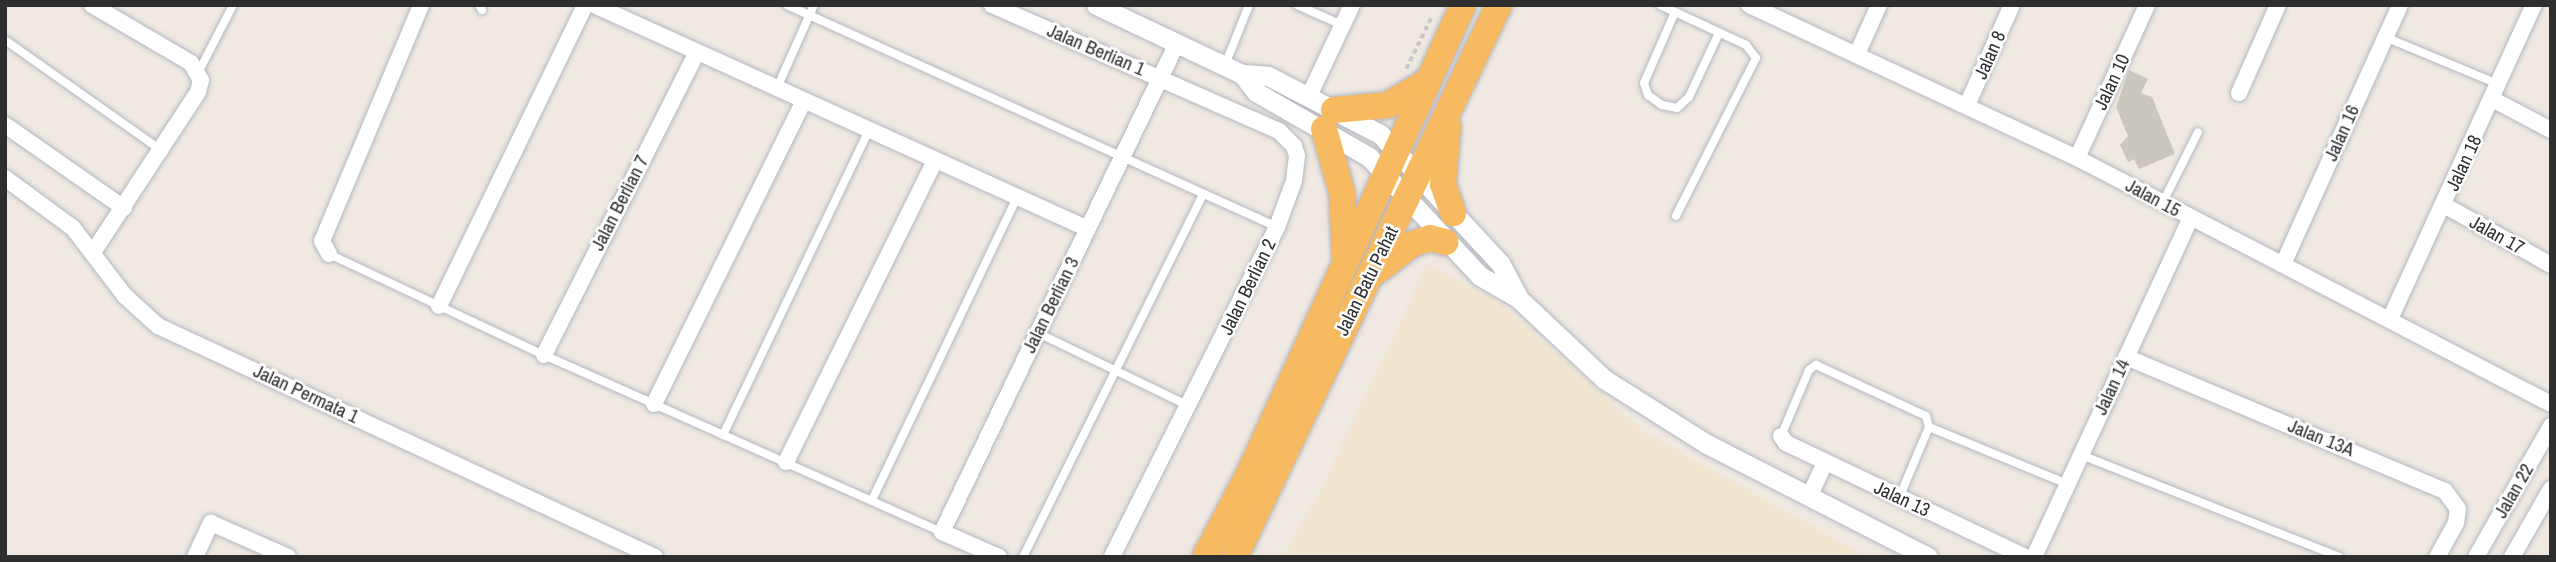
<!DOCTYPE html>
<style>
body{margin:0}
#map{position:relative;width:2556px;height:562px;overflow:hidden;background:#efe9e1;font-family:"Archivo Narrow",sans-serif}
div>[style]{position:absolute}
[style*='--x']{left:calc(var(--x)*1px);top:calc(var(--y)*1px);width:calc(var(--w)*1px);rotate:calc(var(--a)*1deg)}
.education>*{inset:0;background:#f0e6d1}
.building>*{inset:0;background:#cbc7bf}
.path>*{height:3.5px;margin-top:-1.75px;transform-origin:0;background:repeating-linear-gradient(90deg,#c9c9c9 0 5px,transparent 0 8.5px)}
.roads{filter:drop-shadow(0 0 2px #b4b7c1) drop-shadow(0 0 2px #b4b7c1)}
.service>*{height:8px;margin:-4px;padding:0 4px;transform-origin:4px;border-radius:4px;background:#fff}
.minor>*{height:16px;margin:-8px;padding:0 8px;transform-origin:8px;border-radius:8px;background:#fff}
.tertiary>*{height:19px;margin:-9.5px;padding:0 9.5px;transform-origin:9.5px;border-radius:9.5px;background:#fff}
.trunk>*{height:26px;margin:-13px;padding:0 13px;transform-origin:13px;border-radius:13px;background:#f8ba60}
span{translate:-50% -50%;white-space:nowrap;text-align:center;line-height:1.15;-webkit-text-stroke:5px #fff;paint-order:stroke}
.street-label{font-size:19px;color:#2e2e2e}
.frame{position:absolute;inset:0;border:7px solid #2e2e2e;pointer-events:none}
</style>
<div id="map">
<div class="education">
<div style="clip-path:polygon(1427px 264px,1499px 301px,1646px 433px,1868px 557px,1283px 557px,1321px 488px)"></div>
</div>
<div class="building">
<div style="clip-path:polygon(2129px 70px,2148px 79px,2141px 93px,2152px 97px,2175px 154px,2139px 169px,2134px 159px,2128px 162px,2120px 145px,2128px 136px,2116px 107px)"></div>
</div>
<div class="path">
<div style="--x:1406;--y:69;--w:59;--a:-63.9"></div>
</div>
<div class="roads">
<div class="service">
<div style="--x:479;--y:5;--w:6;--a:59"></div>
<div style="--x:787;--y:5;--w:538;--a:24.37"></div>
<div style="--x:1297;--y:5;--w:49;--a:24"></div>
<div style="--x:1660;--y:5;--w:95;--a:24.9"></div>
<div style="--x:1746;--y:45;--w:16;--a:52"></div>
<div style="--x:1756;--y:58;--w:177;--a:116.9"></div>
<div style="--x:1675;--y:12;--w:77;--a:113.6"></div>
<div style="--x:1644;--y:83;--w:13;--a:72"></div>
<div style="--x:1648;--y:95;--w:17;--a:36"></div>
<div style="--x:1662;--y:105;--w:15;--a:11"></div>
<div style="--x:1677;--y:108;--w:16;--a:-43"></div>
<div style="--x:1689;--y:97;--w:71;--a:-64.9"></div>
<div style="--x:2385;--y:37;--w:122;--a:22.6"></div>
<div style="--x:5;--y:40;--w:191;--a:35.2"></div>
<div style="--x:1225;--y:65;--w:65;--a:-68.2"></div>
<div style="--x:199;--y:71;--w:74;--a:-62.7"></div>
<div style="--x:777;--y:88;--w:91;--a:-66"></div>
<div style="--x:2163;--y:202;--w:78;--a:-63.4"></div>
<div style="--x:329;--y:254;--w:238;--a:25.2"></div>
<div style="--x:544;--y:355;--w:436;--a:24"></div>
<div style="--x:1038;--y:333;--w:168;--a:25.8"></div>
<div style="--x:1929;--y:427;--w:149;--a:22.4"></div>
<div style="--x:723;--y:435;--w:338;--a:-64.4"></div>
<div style="--x:1781;--y:436;--w:72;--a:-67"></div>
<div style="--x:1809;--y:370;--w:9;--a:-36"></div>
<div style="--x:1816;--y:365;--w:121;--a:24.9"></div>
<div style="--x:1926;--y:416;--w:11;--a:75"></div>
<div style="--x:1929;--y:427;--w:77;--a:112.9"></div>
<div style="--x:2081;--y:455;--w:278;--a:21.5"></div>
<div style="--x:872;--y:500;--w:336;--a:-64.4"></div>
<div style="--x:1023;--y:557;--w:405;--a:-63.6"></div>
</div>
<div class="minor">
<div style="--x:92;--y:5;--w:115;--a:30.4"></div>
<div style="--x:191;--y:63;--w:20;--a:60"></div>
<div style="--x:201;--y:80;--w:12;--a:104"></div>
<div style="--x:198;--y:92;--w:190;--a:123.2"></div>
<div style="--x:594;--y:5;--w:542;--a:24.39"></div>
<div style="--x:992;--y:5;--w:313;--a:23.7"></div>
<div style="--x:1279;--y:131;--w:21;--a:45"></div>
<div style="--x:1294;--y:146;--w:10;--a:73"></div>
<div style="--x:1297;--y:156;--w:25;--a:97"></div>
<div style="--x:1294;--y:181;--w:49;--a:110.3"></div>
<div style="--x:1277;--y:227;--w:369;--a:116.6"></div>
<div style="--x:1749;--y:5;--w:362;--a:25"></div>
<div style="--x:2077;--y:158;--w:534;--a:27.43"></div>
<div style="--x:1857;--y:54;--w:54;--a:-65.8"></div>
<div style="--x:2239;--y:93;--w:96;--a:-66.1"></div>
<div style="--x:1309;--y:96;--w:101;--a:-64.7"></div>
<div style="--x:2494;--y:100;--w:64;--a:27.8"></div>
<div style="--x:1967;--y:105;--w:110;--a:-65.8"></div>
<div style="--x:5;--y:125;--w:145;--a:34.9"></div>
<div style="--x:2077;--y:158;--w:168;--a:-65.4"></div>
<div style="--x:5;--y:178;--w:84;--a:36.3"></div>
<div style="--x:73;--y:228;--w:86;--a:52.6"></div>
<div style="--x:125;--y:296;--w:45;--a:42.3"></div>
<div style="--x:158;--y:326;--w:548;--a:24.93"></div>
<div style="--x:2444;--y:205;--w:123;--a:29.3"></div>
<div style="--x:329;--y:254;--w:15;--a:-118"></div>
<div style="--x:322;--y:241;--w:256;--a:-67.2"></div>
<div style="--x:2284;--y:262;--w:282;--a:-65.7"></div>
<div style="--x:439;--y:306;--w:335;--a:-64.1"></div>
<div style="--x:2390;--y:319;--w:345;--a:-65.4"></div>
<div style="--x:544;--y:355;--w:339;--a:-63.2"></div>
<div style="--x:2126;--y:357;--w:346;--a:22.8"></div>
<div style="--x:2445;--y:491;--w:22;--a:54"></div>
<div style="--x:2458;--y:509;--w:14;--a:98"></div>
<div style="--x:2456;--y:523;--w:39;--a:119"></div>
<div style="--x:654;--y:404;--w:338;--a:-63.7"></div>
<div style="--x:1781;--y:436;--w:9;--a:54"></div>
<div style="--x:1786;--y:443;--w:265;--a:25.5"></div>
<div style="--x:786;--y:462;--w:337;--a:-63.7"></div>
<div style="--x:1809;--y:497;--w:38;--a:-65"></div>
<div style="--x:195;--y:557;--w:38;--a:-65"></div>
<div style="--x:211;--y:523;--w:84;--a:23.8"></div>
<div style="--x:999;--y:557;--w:62;--a:-156.3"></div>
<div style="--x:942;--y:532;--w:543;--a:-64.33"></div>
<div style="--x:2034;--y:557;--w:374;--a:-65.2"></div>
<div style="--x:2476;--y:557;--w:151;--a:-60.2"></div>
<div style="--x:2512;--y:557;--w:78;--a:-60.2"></div>
</div>
<div class="tertiary">
<div style="--x:1096;--y:5;--w:161;--a:25.3"></div>
<div style="--x:1242;--y:74;--w:26;--a:4"></div>
<div style="--x:1268;--y:76;--w:126;--a:27.4"></div>
<div style="--x:1380;--y:134;--w:176;--a:47.1"></div>
<div style="--x:1500;--y:263;--w:38;--a:62"></div>
<div style="--x:1242;--y:74;--w:23;--a:52"></div>
<div style="--x:1256;--y:92;--w:130;--a:29.9"></div>
<div style="--x:1369;--y:157;--w:163;--a:47"></div>
<div style="--x:1480;--y:276;--w:44;--a:30.1"></div>
<div style="--x:1518;--y:298;--w:118;--a:43.3"></div>
<div style="--x:1604;--y:379;--w:122;--a:32.3"></div>
<div style="--x:1707;--y:444;--w:248;--a:27.1"></div>
</div>
<div class="trunk">
<div style="--x:1334;--y:110;--w:54;--a:-5.3"></div>
<div style="--x:1388;--y:105;--w:47;--a:-31"></div>
<div style="--x:1448;--y:126;--w:58;--a:94.9"></div>
<div style="--x:1443;--y:184;--w:31;--a:71"></div>
<div style="--x:1324;--y:129;--w:66;--a:74.3"></div>
<div style="--x:1342;--y:193;--w:62;--a:87.2"></div>
<div style="--x:1377;--y:271;--w:44;--a:-37.6"></div>
<div style="--x:1412;--y:244;--w:19;--a:-18"></div>
<div style="--x:1430;--y:238;--w:16;--a:15"></div>
<div style="--x:1205;--y:557;--w:94;--a:-62.1"></div>
<div style="--x:1249;--y:474;--w:516;--a:-65.47"></div>
<div style="--x:1235;--y:557;--w:612;--a:-64.44"></div>
</div>
</div>
<div class="street-label">
<span style="left:1096px;top:50px;rotate:23deg">Jalan Berlian 1</span>
<span style="left:1990px;top:55px;rotate:-66deg">Jalan 8</span>
<span style="left:2112px;top:82px;rotate:-65deg">Jalan 10</span>
<span style="left:2342px;top:133px;rotate:-66deg">Jalan 16</span>
<span style="left:2464px;top:163px;rotate:-65deg">Jalan 18</span>
<span style="left:2153px;top:198px;rotate:28deg">Jalan 15</span>
<span style="left:620px;top:203px;rotate:-63deg">Jalan Berlian 7</span>
<span style="left:2497px;top:235px;rotate:29deg">Jalan 17</span>
<span style="left:1367px;top:281px;rotate:-64deg">Jalan Batu Pahat</span>
<span style="left:1248px;top:287px;rotate:-64deg">Jalan Berlian 2</span>
<span style="left:1051px;top:305px;rotate:-64deg">Jalan Berlian 3</span>
<span style="left:2112px;top:387px;rotate:-65deg">Jalan 14</span>
<span style="left:306px;top:394px;rotate:25deg">Jalan Permata 1</span>
<span style="left:2321px;top:438px;rotate:22deg">Jalan 13A</span>
<span style="left:2514px;top:491px;rotate:-60deg">Jalan 22</span>
<span style="left:1902px;top:499px;rotate:25deg">Jalan 13</span>
</div>
<div class="frame"></div>
</div>
